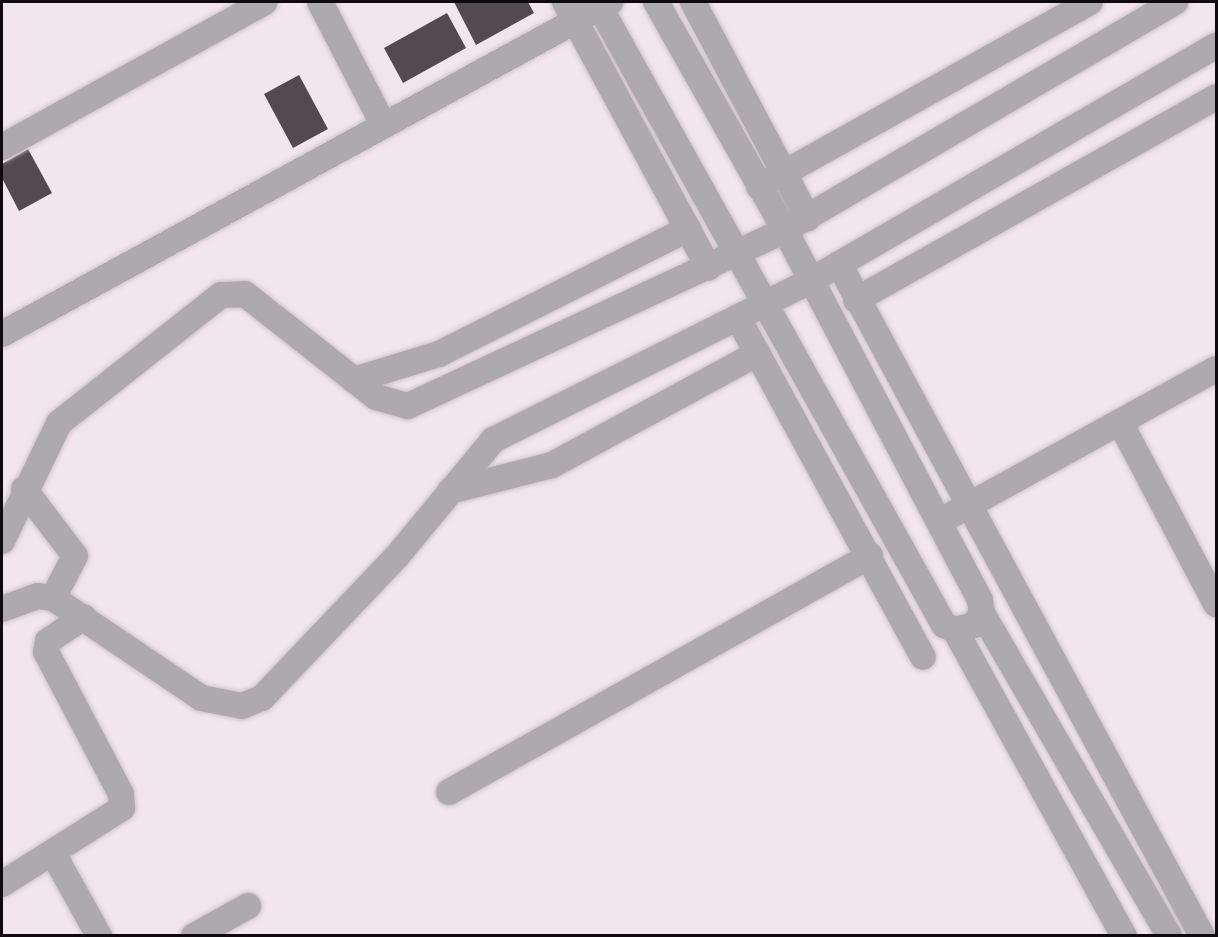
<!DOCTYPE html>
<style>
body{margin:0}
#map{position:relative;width:1218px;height:937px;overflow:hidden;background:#f2e6ed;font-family:Roboto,sans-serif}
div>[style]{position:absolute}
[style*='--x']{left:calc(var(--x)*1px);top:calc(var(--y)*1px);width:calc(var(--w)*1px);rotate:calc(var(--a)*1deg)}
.building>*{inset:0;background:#534a4f}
.roads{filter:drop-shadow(0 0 2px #cec3c9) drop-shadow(0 0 2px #cec3c9)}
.minor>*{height:26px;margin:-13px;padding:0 13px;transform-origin:13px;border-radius:13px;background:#aea9ac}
span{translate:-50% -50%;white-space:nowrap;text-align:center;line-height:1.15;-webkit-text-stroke:6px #fef4f9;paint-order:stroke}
.frame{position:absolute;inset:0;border:3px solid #0e0a0d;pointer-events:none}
</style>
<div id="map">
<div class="building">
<div style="clip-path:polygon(454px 2px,528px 2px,534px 13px,476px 45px)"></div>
<div style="clip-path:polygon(447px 13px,466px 48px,403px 83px,384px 48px)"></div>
<div style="clip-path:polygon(299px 75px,328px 129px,293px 148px,264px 94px)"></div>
<div style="clip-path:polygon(28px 149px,52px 193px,19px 211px,2px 178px,2px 164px)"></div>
</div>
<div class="roads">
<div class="minor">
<div style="--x:320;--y:2;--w:137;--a:62.7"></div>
<div style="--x:565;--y:2;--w:302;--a:61.6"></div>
<div style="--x:597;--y:2;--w:713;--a:60.88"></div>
<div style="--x:944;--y:625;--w:12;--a:24"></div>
<div style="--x:955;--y:630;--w:20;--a:-15"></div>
<div style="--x:974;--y:625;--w:14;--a:-56"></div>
<div style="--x:982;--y:613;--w:13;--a:-99"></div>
<div style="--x:980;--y:600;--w:418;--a:-117.8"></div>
<div style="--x:785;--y:230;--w:262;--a:-119.5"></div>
<div style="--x:693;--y:2;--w:245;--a:62"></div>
<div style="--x:2;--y:147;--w:300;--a:-28.9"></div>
<div style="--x:759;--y:187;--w:379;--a:-29.2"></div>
<div style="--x:839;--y:264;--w:764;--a:61.62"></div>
<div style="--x:856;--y:300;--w:413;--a:-29.4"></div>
<div style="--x:738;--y:318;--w:386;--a:61.4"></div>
<div style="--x:2;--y:334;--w:693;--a:-28.64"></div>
<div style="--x:354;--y:380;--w:89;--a:-17"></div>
<div style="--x:439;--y:354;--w:279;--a:-26.7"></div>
<div style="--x:1120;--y:422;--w:206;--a:62.2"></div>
<div style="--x:24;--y:489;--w:84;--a:52.7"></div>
<div style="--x:75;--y:556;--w:47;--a:117.6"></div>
<div style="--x:450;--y:491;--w:105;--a:-14.3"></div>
<div style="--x:552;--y:465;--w:234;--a:-28.5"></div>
<div style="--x:953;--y:514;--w:300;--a:-28.9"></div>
<div style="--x:2;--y:541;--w:131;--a:-64.2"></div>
<div style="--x:59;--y:423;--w:206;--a:-38.3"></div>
<div style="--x:221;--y:295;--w:24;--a:-2"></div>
<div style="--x:245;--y:294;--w:167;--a:38.2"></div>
<div style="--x:376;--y:397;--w:33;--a:16"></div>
<div style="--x:408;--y:406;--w:416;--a:-25"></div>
<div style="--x:785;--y:230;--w:452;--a:-30.3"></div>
<div style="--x:2;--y:609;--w:38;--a:-20"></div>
<div style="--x:38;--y:596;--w:15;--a:8"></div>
<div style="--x:53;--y:598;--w:179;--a:34"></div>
<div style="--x:201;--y:698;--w:42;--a:11"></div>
<div style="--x:242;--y:706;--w:22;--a:-22"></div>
<div style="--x:262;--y:698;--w:197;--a:-46.4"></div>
<div style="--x:398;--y:555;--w:149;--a:-50.4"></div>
<div style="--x:493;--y:440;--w:355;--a:-26.6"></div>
<div style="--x:810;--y:281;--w:469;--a:-30.1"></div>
<div style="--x:982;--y:613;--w:373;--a:59.9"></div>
<div style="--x:955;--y:630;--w:350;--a:61.1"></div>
<div style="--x:449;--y:792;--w:483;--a:-29.3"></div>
<div style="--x:54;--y:855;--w:93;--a:60.9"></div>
<div style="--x:2;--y:884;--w:142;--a:-32.3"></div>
<div style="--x:122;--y:808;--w:14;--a:-94"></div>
<div style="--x:121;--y:794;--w:161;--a:-117.8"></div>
<div style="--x:46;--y:652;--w:11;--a:-80"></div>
<div style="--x:48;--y:641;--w:43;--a:-33.7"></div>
<div style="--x:194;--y:936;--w:62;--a:-29.1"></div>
</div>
</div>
<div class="frame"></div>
</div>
